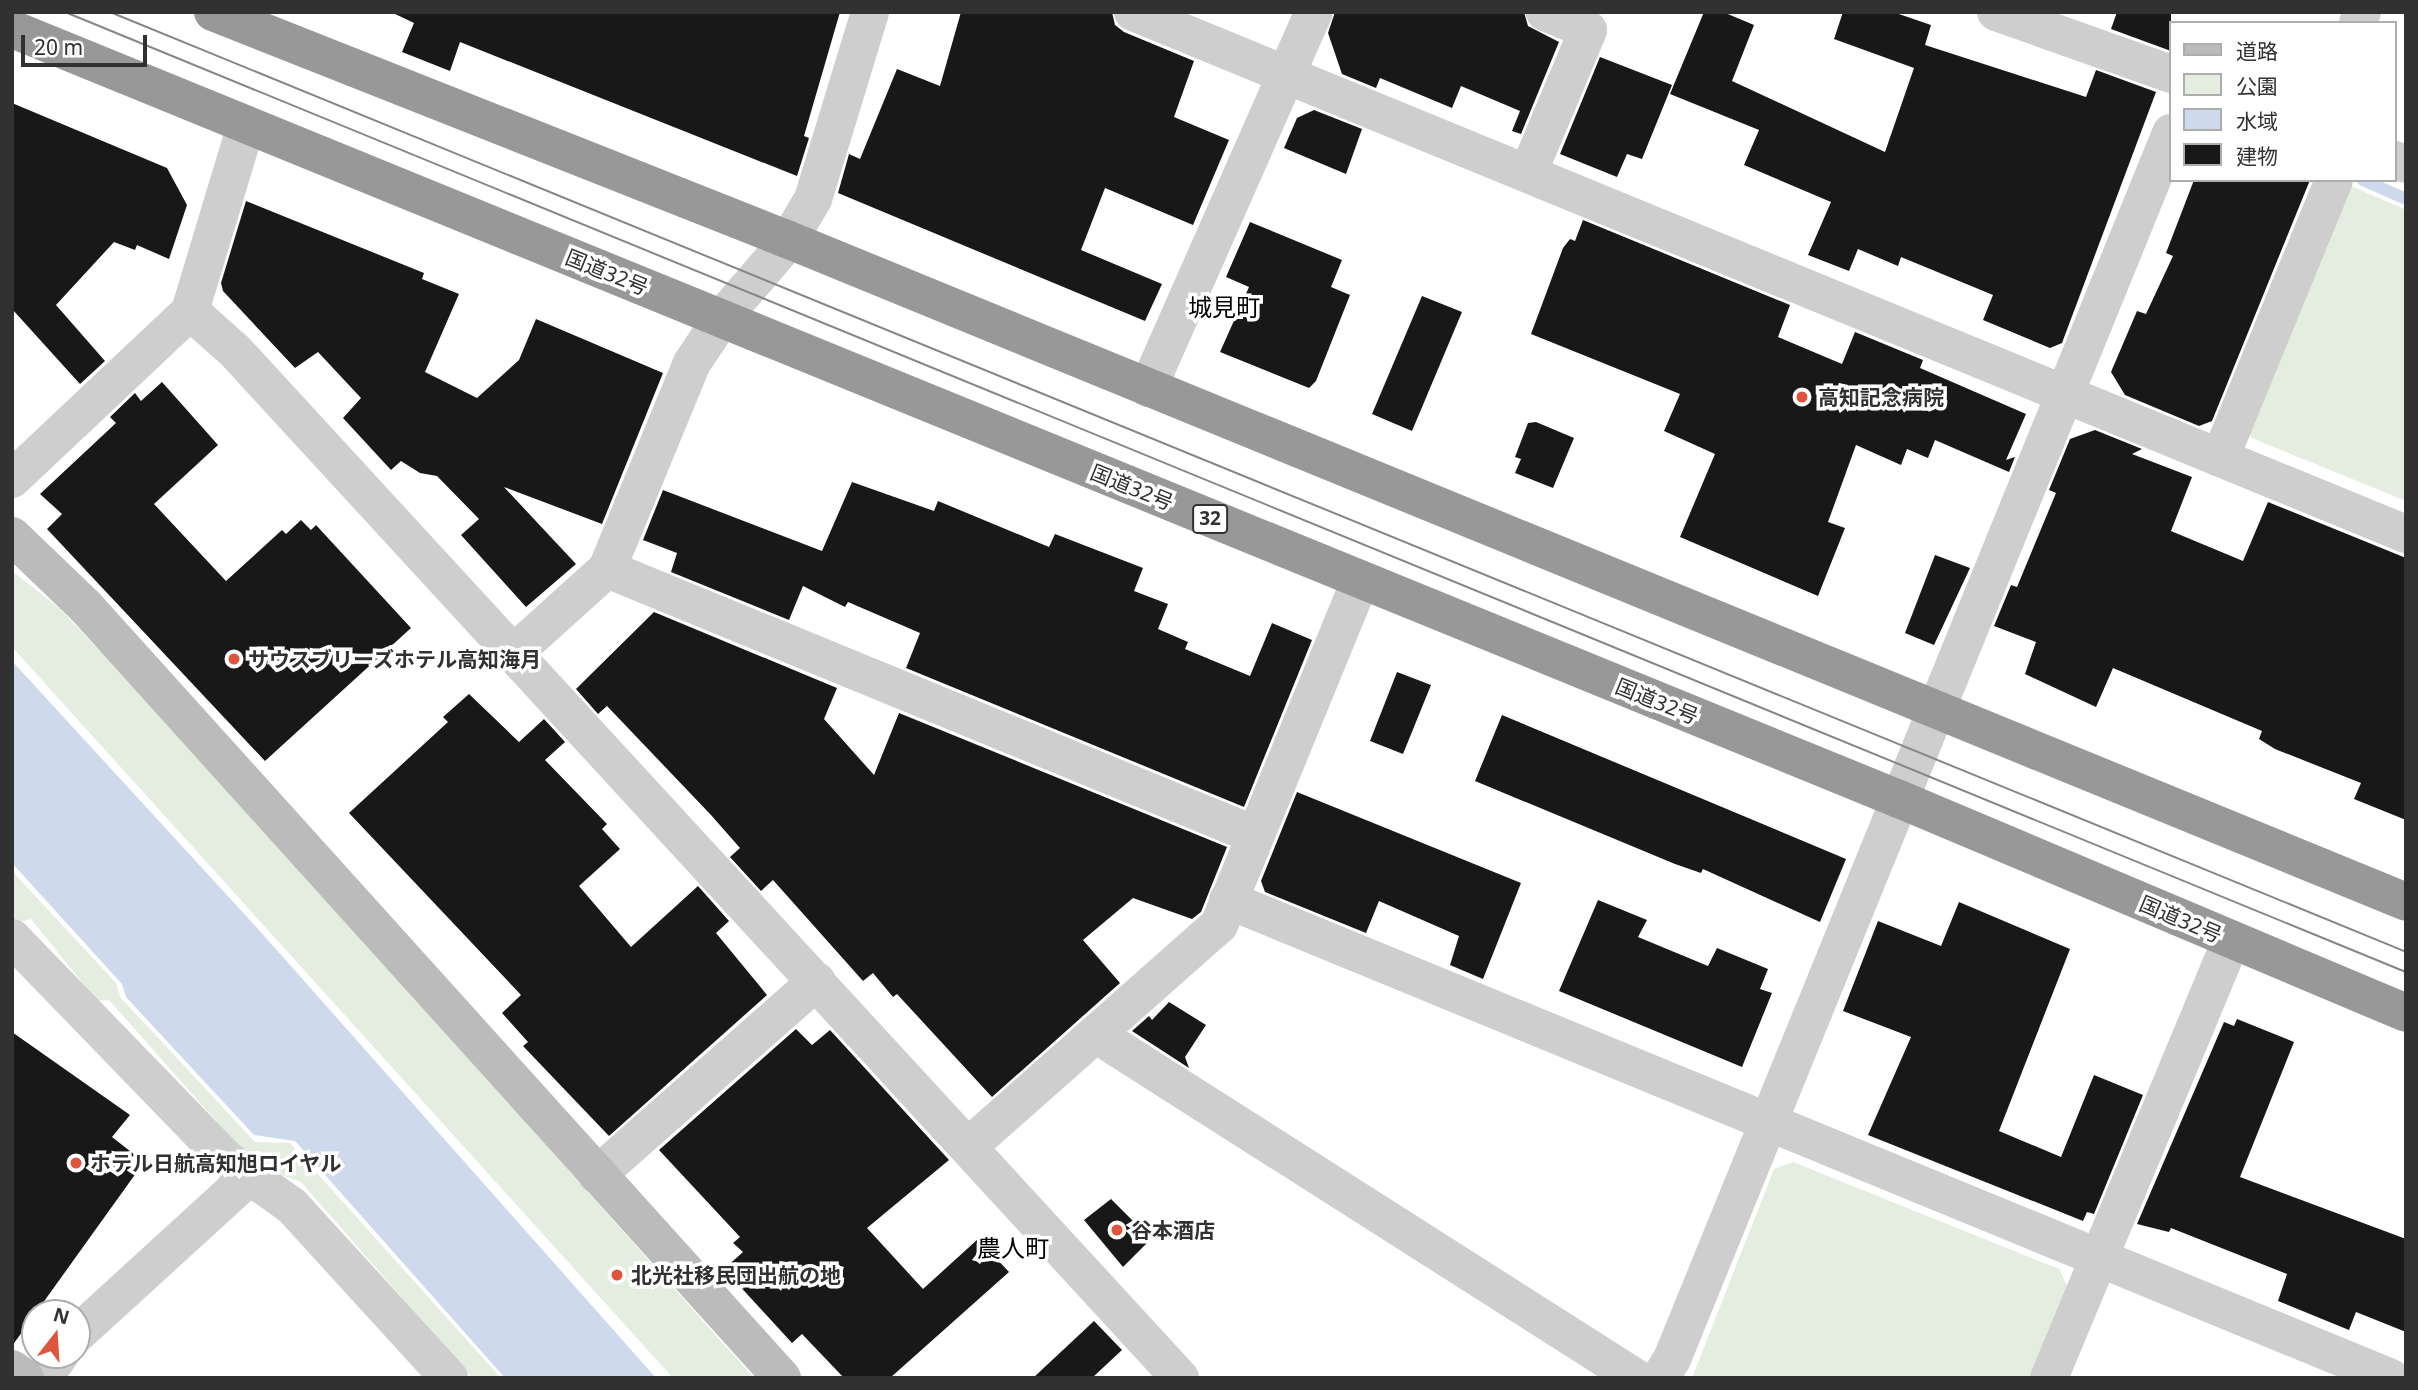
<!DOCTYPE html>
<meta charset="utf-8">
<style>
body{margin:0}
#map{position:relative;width:2418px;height:1390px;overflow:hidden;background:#fff;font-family:"Noto Sans","Noto Sans JP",sans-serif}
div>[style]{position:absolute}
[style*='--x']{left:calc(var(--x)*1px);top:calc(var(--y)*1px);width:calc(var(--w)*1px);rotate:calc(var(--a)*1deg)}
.green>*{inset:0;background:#e4ede0}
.water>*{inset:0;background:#ced9ec}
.pier>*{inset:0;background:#fff}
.stream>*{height:12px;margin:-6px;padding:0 6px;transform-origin:6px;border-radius:6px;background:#ced9ec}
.building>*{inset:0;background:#181818}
.street>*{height:38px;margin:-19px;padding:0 19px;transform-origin:19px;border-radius:19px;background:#cecece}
.secondary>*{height:38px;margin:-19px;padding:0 19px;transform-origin:19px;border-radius:19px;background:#bbb}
.highway>*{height:38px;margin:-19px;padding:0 19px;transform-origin:19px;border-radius:19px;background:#989898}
.tram>*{height:2px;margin:-1px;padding:0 1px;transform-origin:1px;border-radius:1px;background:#868686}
.dots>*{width:19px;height:19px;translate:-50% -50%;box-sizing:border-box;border:4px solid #fff;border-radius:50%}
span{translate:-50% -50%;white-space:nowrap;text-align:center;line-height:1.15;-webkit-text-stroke:7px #fff;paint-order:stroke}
.shield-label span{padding:2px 5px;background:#fff;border:2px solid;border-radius:5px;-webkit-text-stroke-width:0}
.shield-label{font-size:19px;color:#313131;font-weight:700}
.street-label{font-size:21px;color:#313131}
.poi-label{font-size:21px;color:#313131;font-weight:700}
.left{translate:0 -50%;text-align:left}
.quarter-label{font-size:24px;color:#000}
.frame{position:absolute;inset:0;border:14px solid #313131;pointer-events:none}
.legend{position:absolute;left:2169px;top:21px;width:228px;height:161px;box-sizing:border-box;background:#fff;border:2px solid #adadad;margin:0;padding:9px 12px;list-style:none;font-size:21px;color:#313131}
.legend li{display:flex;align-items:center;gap:14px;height:35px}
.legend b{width:35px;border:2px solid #adadad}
.north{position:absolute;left:21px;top:1299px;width:70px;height:70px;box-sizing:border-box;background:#fff;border:2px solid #adadad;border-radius:50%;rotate:17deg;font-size:19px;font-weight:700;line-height:28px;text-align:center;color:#313131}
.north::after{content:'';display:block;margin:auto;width:24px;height:32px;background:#df543c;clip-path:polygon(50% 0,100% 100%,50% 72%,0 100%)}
.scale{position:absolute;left:21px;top:35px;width:126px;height:32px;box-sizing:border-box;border:4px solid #313131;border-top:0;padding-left:9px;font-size:21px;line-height:24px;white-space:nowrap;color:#313131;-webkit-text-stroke:5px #fff;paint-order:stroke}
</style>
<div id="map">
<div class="green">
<div style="clip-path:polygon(2347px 184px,2406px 210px,2406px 501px,2252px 438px,2246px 428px)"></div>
<div style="clip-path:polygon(12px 571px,59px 608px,175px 730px,754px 1378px,673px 1378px,12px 647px)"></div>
<div style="clip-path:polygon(12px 871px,116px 983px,121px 998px,255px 1142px,290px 1143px,501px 1378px,472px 1378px,301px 1182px,256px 1166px,109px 1000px,97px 1001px,31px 919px,17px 923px,12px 917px)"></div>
<div style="clip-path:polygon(1793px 1162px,2059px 1269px,2068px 1288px,2031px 1378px,1692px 1378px,1774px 1169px)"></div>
</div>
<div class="water">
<div style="clip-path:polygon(12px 649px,259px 930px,671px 1378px,505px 1378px,295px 1141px,254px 1135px,126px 997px,122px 984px,12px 863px)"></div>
</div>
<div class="pier">
<div style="clip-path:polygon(12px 647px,262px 928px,671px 1378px,656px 1378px,259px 930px,12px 661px)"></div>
</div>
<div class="stream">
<div style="--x:2363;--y:180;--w:47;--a:23.8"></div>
</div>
<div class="building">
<div style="clip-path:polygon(391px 12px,840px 12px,804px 136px,809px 138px,797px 176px,460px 42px,450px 71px,402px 52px,414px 23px)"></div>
<div style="clip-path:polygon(961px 12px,1112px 12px,1115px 25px,1124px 32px,1194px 61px,1174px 117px,1229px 140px,1193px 225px,1105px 188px,1081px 250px,1162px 284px,1145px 321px,838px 193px,849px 154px,860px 159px,897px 69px,940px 86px)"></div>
<div style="clip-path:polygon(1335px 12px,1524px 12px,1528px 26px,1559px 42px,1521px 134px,1512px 131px,1520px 111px,1461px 86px,1452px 108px,1380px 78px,1376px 88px,1342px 74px,1328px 33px)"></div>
<div style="clip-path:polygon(1704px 12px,1723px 12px,1754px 25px,1732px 81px,1885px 152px,1914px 68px,1834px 39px,1843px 12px,1893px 12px,1931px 25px,1925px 45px,2086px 97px,2096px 70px,2156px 92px,2062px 343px,2050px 348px,1983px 320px,1993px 295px,1901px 257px,1898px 266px,1858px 249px,1849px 271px,1808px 255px,1831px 202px,1744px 165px,1759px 130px,1670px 94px)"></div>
<div style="clip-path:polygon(2117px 12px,2171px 12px,2171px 51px,2111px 29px)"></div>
<div style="clip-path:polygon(1600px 57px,1672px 85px,1642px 159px,1627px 154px,1617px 177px,1560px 154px)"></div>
<div style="clip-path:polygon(12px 103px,167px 168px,187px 205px,169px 259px,137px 245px,135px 250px,114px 242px,56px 305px,105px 361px,80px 384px,12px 309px)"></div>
<div style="clip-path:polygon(1314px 110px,1362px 129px,1346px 174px,1284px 148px,1297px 118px)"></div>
<div style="clip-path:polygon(2194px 180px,2310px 180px,2212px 421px,2199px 426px,2125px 395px,2111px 372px,2137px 311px,2146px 314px,2173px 256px,2166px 253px)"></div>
<div style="clip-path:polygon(246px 201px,424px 273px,422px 279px,459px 294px,425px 372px,477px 398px,519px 360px,536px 319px,663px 373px,602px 524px,504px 487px,576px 564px,526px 607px,461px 535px,479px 519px,437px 476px,420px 473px,401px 461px,391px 470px,343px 418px,361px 398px,318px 352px,295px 368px,223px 291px,221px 283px)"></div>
<div style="clip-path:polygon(1583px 220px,1790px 305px,1778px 337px,1842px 364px,1855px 332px,1923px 360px,1920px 368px,2026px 414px,2006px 460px,2015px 457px,2009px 472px,1935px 440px,1928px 458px,1907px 449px,1901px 465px,1856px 445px,1828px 522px,1845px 528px,1818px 596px,1680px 537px,1715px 454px,1664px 431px,1680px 394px,1531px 334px,1563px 248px,1570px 239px,1575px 241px)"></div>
<div style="clip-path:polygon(1250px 222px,1342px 260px,1331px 287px,1350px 295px,1316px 381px,1309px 388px,1220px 352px,1249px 287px,1226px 277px)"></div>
<div style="clip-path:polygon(1422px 296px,1462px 312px,1412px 431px,1372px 414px)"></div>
<div style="clip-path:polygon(162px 382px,218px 445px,154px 504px,226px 581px,282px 530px,286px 534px,301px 520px,311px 530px,316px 525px,411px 628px,265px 761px,47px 529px,62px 514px,40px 494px,116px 423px,110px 417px,135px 393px,141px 401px)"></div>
<div style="clip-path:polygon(1536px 422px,1574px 438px,1553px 488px,1515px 473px,1521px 459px,1515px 457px,1528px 423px)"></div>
<div style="clip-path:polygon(2095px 430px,2142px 449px,2132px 454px,2192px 477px,2171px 531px,2243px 561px,2268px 502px,2406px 558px,2406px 820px,2354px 799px,2361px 783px,2275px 749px,2259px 739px,2262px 731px,2113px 668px,2096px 707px,2025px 674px,2036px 642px,1994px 626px,2011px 585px,2017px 587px,2056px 493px,2049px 490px,2070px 439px)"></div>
<div style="clip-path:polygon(852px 482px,934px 511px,938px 501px,1049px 547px,1055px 534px,1143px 568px,1134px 591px,1168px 604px,1158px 629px,1188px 642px,1185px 649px,1250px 676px,1272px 623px,1312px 640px,1244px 807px,906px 668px,920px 633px,848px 602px,845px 607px,803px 586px,789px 620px,671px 572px,677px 553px,643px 540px,663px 490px,822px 551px)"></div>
<div style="clip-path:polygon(1935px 555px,1970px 568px,1934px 645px,1905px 633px)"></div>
<div style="clip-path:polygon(654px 612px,837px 688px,824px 719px,874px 775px,899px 713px,1227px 847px,1201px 912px,1192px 919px,1133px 898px,1083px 940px,1120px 983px,992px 1097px,897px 994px,893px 997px,873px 973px,863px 981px,773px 880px,761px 891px,730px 857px,740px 848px,711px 815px,607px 706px,598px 714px,576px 689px)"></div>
<div style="clip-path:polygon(1397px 672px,1431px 685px,1403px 754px,1370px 741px)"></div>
<div style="clip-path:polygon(469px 694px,519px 742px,544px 719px,565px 742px,545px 760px,607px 824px,602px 829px,620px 849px,579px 886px,631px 947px,698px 886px,729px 921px,716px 933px,767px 995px,609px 1136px,523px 1046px,528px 1042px,502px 1013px,521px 995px,349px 813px,448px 722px,443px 717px)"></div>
<div style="clip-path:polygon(1502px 715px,1846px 859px,1820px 922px,1703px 869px,1701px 873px,1675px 864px,1475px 781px)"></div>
<div style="clip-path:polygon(1297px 792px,1521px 883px,1483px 979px,1450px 965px,1459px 936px,1379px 901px,1366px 933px,1265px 892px,1261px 881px)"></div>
<div style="clip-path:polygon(1598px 900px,1647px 920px,1638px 937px,1708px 966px,1717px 948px,1768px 969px,1760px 989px,1772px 993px,1742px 1067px,1559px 991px)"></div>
<div style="clip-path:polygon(1959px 902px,2070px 949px,1999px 1131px,2061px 1157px,2094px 1075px,2143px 1095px,2094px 1214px,2087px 1212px,2083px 1221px,1868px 1135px,1911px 1037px,1843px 1011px,1878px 921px,1941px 946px)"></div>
<div style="clip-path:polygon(1169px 1002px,1206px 1025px,1185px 1057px,1189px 1068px,1132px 1031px,1149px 1016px,1152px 1020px)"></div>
<div style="clip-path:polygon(2237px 1019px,2294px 1042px,2240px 1177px,2406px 1239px,2406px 1332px,2356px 1312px,2349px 1330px,2278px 1301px,2287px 1274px,2171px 1228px,2169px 1232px,2137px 1224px,2224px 1022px,2234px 1026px)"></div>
<div style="clip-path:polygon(796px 1029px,812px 1045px,830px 1030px,949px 1160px,867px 1228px,923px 1289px,978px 1239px,1009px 1272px,890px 1378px,844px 1378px,802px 1334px,792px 1343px,724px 1269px,743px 1252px,733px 1243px,740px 1237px,659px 1150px)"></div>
<div style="clip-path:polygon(12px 1032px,130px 1115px,112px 1137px,144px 1162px,12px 1346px)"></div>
<div style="clip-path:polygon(1111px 1199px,1151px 1239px,1123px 1267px,1084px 1220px)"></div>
<div style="clip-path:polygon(1094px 1321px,1122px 1350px,1092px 1378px,1033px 1378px)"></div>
</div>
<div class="street">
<div style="--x:1133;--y:12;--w:1376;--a:22.3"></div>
<div style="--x:1996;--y:12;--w:186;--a:19.5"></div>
<div style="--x:2358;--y:23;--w:12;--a:-70"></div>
<div style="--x:2395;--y:160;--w:12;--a:20"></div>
<div style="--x:1528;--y:173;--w:155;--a:-67.2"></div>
<div style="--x:1588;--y:30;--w:47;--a:-157.3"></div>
<div style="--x:190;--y:311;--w:60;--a:41.6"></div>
<div style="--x:235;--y:351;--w:1396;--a:47.38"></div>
<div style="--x:1148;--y:388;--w:411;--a:-66.2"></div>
<div style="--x:2220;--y:458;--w:300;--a:-67.7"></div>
<div style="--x:12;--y:479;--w:245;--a:-43.3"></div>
<div style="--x:190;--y:311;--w:193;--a:-73.2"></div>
<div style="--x:607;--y:569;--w:700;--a:22.32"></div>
<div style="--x:514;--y:653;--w:125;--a:-42.1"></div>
<div style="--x:607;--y:569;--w:223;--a:-67.6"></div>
<div style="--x:692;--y:363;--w:54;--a:-56.3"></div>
<div style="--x:722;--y:318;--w:103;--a:-49.3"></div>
<div style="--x:789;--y:240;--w:48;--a:-59.7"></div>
<div style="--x:813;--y:199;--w:195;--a:-73"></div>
<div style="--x:1228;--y:900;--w:1257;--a:22.34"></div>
<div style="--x:12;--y:938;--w:308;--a:45.9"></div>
<div style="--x:226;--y:1159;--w:81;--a:35.5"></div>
<div style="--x:292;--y:1206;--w:233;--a:47.6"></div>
<div style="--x:1097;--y:1035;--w:639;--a:32.47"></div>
<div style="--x:969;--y:1146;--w:334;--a:-41.5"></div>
<div style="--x:1219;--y:925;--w:372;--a:-67.7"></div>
<div style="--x:597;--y:1175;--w:293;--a:-41.4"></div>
<div style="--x:77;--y:1334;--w:233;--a:-42.4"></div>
<div style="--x:43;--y:1378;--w:29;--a:-54"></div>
<div style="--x:1660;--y:1378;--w:22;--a:-58"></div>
<div style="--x:1672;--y:1359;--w:1324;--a:-67.85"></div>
<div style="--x:2049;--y:1378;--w:474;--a:-67.4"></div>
</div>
<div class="secondary">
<div style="--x:12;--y:536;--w:103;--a:43.8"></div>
<div style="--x:86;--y:607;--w:1039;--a:47.93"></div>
<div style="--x:12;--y:1369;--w:16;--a:35"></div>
</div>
<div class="highway">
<div style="--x:213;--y:12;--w:619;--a:21.6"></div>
<div style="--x:789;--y:240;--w:1747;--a:22.26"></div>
<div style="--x:12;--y:29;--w:2038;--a:22.2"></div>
<div style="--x:1899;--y:799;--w:550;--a:22.88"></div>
</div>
<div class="tram">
<div style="--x:65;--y:12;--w:2530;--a:22.3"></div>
<div style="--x:110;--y:12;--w:2481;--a:22.26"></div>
</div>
<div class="dots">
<div style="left:1802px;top:397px;background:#df543c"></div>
<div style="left:234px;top:659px;background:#df543c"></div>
<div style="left:76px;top:1163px;background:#df543c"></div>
<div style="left:1117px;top:1230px;background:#df543c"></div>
<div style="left:617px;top:1275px;background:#df543c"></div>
</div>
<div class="shield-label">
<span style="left:1210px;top:519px">32</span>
</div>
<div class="street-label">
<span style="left:607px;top:272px;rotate:22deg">国道32号</span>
<span style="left:1132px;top:487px;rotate:22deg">国道32号</span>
<span style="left:1657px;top:701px;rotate:22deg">国道32号</span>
<span style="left:2181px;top:919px;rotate:23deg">国道32号</span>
</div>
<div class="poi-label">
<span class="left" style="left:1818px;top:397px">高知記念病院</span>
<span class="left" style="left:248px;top:659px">サウスブリーズホテル高知海月</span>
<span class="left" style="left:90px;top:1163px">ホテル日航高知旭ロイヤル</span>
<span class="left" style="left:1131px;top:1230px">谷本酒店</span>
<span class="left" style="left:631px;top:1275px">北光社移民団出航の地</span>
</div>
<div class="quarter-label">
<span style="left:1224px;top:307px">城見町</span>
<span style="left:1013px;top:1248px">農人町</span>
</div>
<div class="frame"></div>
<ul class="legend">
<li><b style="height:9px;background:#bbb"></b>道路</li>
<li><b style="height:19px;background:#e4ede0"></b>公園</li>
<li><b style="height:19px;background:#ced9ec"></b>水域</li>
<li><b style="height:19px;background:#181818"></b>建物</li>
</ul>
<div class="north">N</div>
<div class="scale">20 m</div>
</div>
